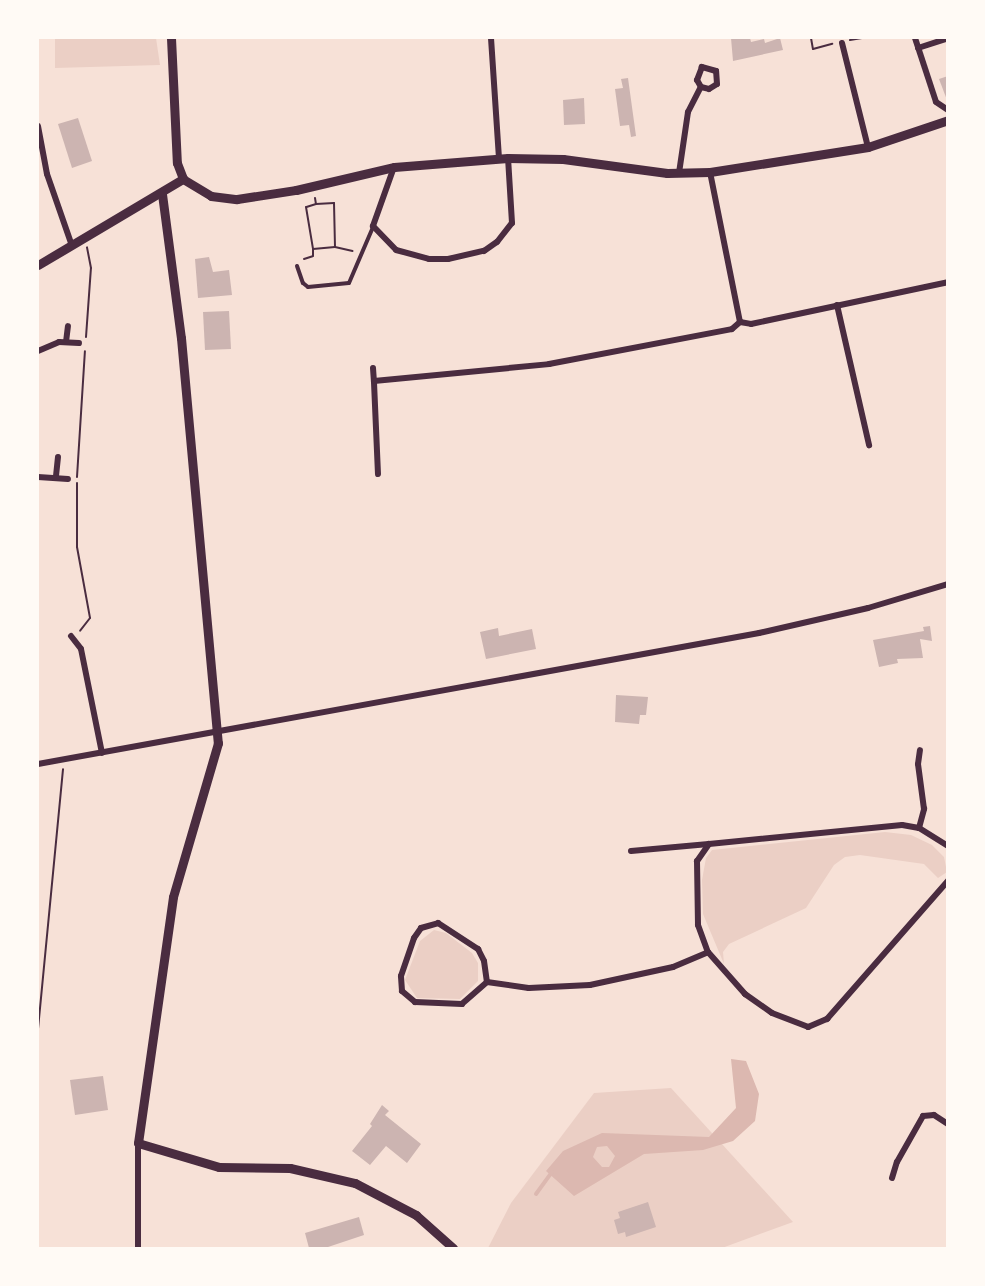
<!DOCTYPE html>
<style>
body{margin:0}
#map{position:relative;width:985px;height:1286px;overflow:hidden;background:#f7e1d7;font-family:"Noto Sans",sans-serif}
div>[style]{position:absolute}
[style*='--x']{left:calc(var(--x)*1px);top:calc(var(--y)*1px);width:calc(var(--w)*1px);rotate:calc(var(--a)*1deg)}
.green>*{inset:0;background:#ebcfc5}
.water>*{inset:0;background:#dcb8b0}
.stream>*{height:4px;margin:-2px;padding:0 2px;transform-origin:2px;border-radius:2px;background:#dcb8b0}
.building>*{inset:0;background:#ccb4b1}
.path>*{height:2px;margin:-1px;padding:0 1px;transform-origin:1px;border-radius:1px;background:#4a2c40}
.service>*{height:4px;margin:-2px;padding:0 2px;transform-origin:2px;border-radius:2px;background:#4a2c40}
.minor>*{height:6px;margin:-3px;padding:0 3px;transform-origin:3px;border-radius:3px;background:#4a2c40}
.tertiary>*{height:9px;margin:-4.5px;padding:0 4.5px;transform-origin:4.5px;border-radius:4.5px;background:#4a2c40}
span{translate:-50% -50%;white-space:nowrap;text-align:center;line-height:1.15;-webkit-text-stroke:5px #fffaf5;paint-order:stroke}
.frame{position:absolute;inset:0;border:39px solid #fffaf5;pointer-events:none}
</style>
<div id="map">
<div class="green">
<div style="clip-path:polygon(55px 38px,156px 38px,160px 65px,55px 68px)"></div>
<div style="clip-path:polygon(885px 832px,911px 835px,932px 845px,944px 857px,947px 872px,938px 878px,924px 864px,860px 855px,845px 857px,834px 865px,806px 908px,729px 944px,723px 952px,724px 964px,703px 914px,702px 880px,706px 858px,712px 850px)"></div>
<div style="clip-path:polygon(434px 930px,446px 933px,472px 953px,478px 963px,478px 981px,460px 999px,417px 998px,405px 980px,420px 941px)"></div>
<div style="clip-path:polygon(671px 1088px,793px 1222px,722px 1248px,488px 1248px,511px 1203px,594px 1093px)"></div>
</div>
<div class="water">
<div style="clip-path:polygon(evenodd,731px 1059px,746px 1061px,759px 1094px,755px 1121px,733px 1141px,703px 1150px,644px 1154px,574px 1196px,546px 1171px,563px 1151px,602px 1133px,709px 1137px,736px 1108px,731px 1059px,607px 1146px,615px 1156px,609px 1167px,602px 1167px,593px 1157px,597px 1147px,607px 1146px)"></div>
</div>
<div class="stream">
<div style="--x:536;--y:1194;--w:27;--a:-54"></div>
</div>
<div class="building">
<div style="clip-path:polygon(731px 38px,750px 38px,751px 42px,764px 39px,765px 43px,780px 38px,783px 50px,733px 61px)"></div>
<div style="clip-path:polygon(948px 76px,948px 100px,947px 100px,939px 79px)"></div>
<div style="clip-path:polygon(628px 78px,636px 136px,631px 137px,629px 125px,620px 126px,615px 89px,623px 88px,621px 79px)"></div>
<div style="clip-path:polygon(584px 98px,585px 124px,564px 125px,563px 100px)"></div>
<div style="clip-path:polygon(78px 118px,92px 161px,72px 168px,58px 124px)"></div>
<div style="clip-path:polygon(209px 257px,213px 272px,229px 270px,232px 295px,198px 298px,195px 259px)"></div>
<div style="clip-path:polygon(229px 311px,231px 349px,205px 350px,203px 312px)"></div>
<div style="clip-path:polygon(930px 626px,932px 641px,920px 639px,923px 658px,897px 659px,898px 663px,879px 667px,873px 640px,924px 631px,923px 627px)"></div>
<div style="clip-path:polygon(498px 628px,499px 636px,532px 629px,536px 649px,486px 659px,480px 632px)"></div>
<div style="clip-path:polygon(616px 695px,648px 697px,646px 715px,640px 715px,639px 724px,615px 722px)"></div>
<div style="clip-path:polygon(103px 1076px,108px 1110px,75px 1115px,70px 1080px)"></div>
<div style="clip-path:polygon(382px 1105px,389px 1111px,385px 1115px,421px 1144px,407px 1163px,386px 1146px,370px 1165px,352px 1151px,372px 1126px,370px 1124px)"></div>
<div style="clip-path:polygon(648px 1202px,656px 1227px,626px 1237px,625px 1232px,618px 1234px,614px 1220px,620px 1218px,618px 1212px)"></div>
<div style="clip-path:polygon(359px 1217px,364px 1235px,325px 1248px,309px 1248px,305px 1233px)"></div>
</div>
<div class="path">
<div style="--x:811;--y:38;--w:11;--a:80"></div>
<div style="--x:813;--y:49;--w:20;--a:-15"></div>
<div style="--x:850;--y:40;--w:12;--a:-9"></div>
<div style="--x:315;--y:198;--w:6;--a:81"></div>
<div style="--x:316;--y:204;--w:10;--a:163"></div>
<div style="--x:306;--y:207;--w:43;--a:80.5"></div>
<div style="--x:313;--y:249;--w:22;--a:-5"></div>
<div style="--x:335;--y:247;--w:44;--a:-91.3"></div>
<div style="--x:334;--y:203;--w:18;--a:177"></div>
<div style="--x:335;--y:247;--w:18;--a:13"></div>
<div style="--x:304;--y:259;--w:9;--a:-18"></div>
<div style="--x:313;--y:256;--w:7;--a:-90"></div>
<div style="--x:86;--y:337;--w:69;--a:-85.9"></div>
<div style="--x:91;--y:268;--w:21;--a:-101"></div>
<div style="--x:77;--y:477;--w:126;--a:-86.4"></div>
<div style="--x:77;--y:483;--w:64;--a:90"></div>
<div style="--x:77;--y:547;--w:72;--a:79.6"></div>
<div style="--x:90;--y:618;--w:16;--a:128"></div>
<div style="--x:38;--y:1029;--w:261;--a:-84.5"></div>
</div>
<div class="service">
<div style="--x:297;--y:266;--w:18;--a:71"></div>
<div style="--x:303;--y:283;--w:6;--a:39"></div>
<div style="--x:308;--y:287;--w:41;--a:-5.6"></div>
<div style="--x:349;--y:283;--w:61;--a:-66.8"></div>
</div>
<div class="minor">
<div style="--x:491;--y:38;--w:120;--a:86.2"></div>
<div style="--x:915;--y:38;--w:67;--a:71.8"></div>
<div style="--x:936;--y:102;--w:14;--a:34"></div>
<div style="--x:842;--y:43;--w:107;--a:76"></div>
<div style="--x:918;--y:48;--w:32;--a:-18"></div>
<div style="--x:38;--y:126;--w:49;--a:79.4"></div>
<div style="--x:47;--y:174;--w:73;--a:70.8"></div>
<div style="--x:394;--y:167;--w:63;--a:109.6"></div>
<div style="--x:373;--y:226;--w:33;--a:46"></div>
<div style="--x:396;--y:250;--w:34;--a:15"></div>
<div style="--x:429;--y:259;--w:19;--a:0"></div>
<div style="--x:448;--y:259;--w:37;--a:-13"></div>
<div style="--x:484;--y:251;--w:16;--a:-35"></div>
<div style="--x:497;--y:242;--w:24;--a:-52"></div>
<div style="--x:512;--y:223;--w:65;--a:-93.5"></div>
<div style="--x:710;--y:172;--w:153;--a:78.7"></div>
<div style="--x:740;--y:322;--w:11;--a:10"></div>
<div style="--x:751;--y:324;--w:201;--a:-12"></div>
<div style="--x:679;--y:173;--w:62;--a:-81.6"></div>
<div style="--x:688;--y:112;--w:28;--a:-63"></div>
<div style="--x:701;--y:87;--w:8;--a:14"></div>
<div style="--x:709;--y:89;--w:9;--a:-32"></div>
<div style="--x:717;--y:84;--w:13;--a:-94"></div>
<div style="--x:716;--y:71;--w:15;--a:-164"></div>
<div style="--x:702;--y:67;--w:14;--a:111"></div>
<div style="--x:697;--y:80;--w:8;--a:60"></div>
<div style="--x:837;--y:305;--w:144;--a:77.1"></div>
<div style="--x:66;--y:342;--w:16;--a:-83"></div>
<div style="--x:38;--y:351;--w:23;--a:-23"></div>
<div style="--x:59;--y:342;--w:20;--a:3"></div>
<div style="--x:373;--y:368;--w:13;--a:86"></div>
<div style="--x:378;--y:474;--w:93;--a:-92.5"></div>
<div style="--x:374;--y:381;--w:176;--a:-5.5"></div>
<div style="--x:549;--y:364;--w:186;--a:-10.8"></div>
<div style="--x:732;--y:329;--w:11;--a:-41"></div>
<div style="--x:56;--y:476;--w:19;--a:-84"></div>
<div style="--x:38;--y:477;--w:30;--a:4"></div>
<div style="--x:71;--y:636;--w:16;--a:52"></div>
<div style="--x:81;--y:649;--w:106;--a:78.6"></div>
<div style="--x:38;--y:764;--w:733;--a:-10.3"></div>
<div style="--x:759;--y:633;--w:112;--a:-12.9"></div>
<div style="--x:868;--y:608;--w:84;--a:-16.7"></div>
<div style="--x:919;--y:828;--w:20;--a:-75"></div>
<div style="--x:924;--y:809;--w:45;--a:-97.6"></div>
<div style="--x:918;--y:764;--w:14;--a:-82"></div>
<div style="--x:948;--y:846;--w:34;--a:-148"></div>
<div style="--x:919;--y:828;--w:17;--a:-170"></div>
<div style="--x:902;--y:825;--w:194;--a:174.4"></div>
<div style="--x:709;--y:844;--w:21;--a:125"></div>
<div style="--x:697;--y:861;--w:64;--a:89.1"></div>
<div style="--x:698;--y:925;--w:29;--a:70"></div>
<div style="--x:708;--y:952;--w:56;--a:48.6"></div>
<div style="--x:745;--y:994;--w:33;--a:35"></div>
<div style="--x:772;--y:1013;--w:39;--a:21"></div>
<div style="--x:808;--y:1027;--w:21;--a:-23"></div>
<div style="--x:827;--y:1019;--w:184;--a:-48.8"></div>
<div style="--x:631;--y:851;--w:78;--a:-5.1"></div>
<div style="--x:438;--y:923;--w:48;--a:33"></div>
<div style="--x:478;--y:949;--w:13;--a:63"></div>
<div style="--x:484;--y:961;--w:21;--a:82"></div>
<div style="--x:487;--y:982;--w:33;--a:139"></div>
<div style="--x:462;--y:1004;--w:47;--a:-177.6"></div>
<div style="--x:415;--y:1002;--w:17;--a:-140"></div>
<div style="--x:402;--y:991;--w:15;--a:-94"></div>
<div style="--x:401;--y:976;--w:40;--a:-71.1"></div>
<div style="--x:414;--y:938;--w:12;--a:-55"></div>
<div style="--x:421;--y:928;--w:18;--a:-16"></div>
<div style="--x:487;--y:982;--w:42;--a:8.1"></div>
<div style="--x:529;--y:988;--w:61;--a:-2.8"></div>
<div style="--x:590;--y:985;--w:85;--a:-12.2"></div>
<div style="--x:673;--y:967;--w:38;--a:-23"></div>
<div style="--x:138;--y:1143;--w:105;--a:90"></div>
<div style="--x:892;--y:1178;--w:17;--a:-73"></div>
<div style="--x:897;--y:1162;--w:53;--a:-60.5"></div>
<div style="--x:923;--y:1116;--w:11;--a:-5"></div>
<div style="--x:934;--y:1115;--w:17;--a:33"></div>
</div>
<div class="tertiary">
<div style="--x:171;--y:38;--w:125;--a:87.3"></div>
<div style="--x:177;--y:163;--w:17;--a:69"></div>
<div style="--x:183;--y:179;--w:33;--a:31"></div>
<div style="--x:211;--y:196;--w:26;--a:7"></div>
<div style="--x:237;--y:199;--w:60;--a:-8.7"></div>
<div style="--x:296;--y:190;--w:101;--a:-13.2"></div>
<div style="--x:394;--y:167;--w:114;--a:-4.5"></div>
<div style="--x:508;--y:158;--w:55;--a:1"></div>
<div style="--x:563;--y:159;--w:105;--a:7.7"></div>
<div style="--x:667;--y:173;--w:43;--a:-1.3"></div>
<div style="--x:710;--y:172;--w:160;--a:-9"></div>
<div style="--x:868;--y:147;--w:84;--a:-18.6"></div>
<div style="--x:162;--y:194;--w:145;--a:82.5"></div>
<div style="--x:181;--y:338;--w:407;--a:84.8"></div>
<div style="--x:218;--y:743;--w:160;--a:106.3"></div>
<div style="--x:173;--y:897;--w:248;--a:98.1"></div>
<div style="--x:138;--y:1143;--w:84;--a:16.5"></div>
<div style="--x:219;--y:1167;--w:71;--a:0.8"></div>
<div style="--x:290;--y:1168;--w:67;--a:13"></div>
<div style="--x:355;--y:1183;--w:69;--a:27.7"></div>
<div style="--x:416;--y:1215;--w:50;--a:41.7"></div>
<div style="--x:38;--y:265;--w:169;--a:-30.7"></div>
</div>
<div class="frame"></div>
</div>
